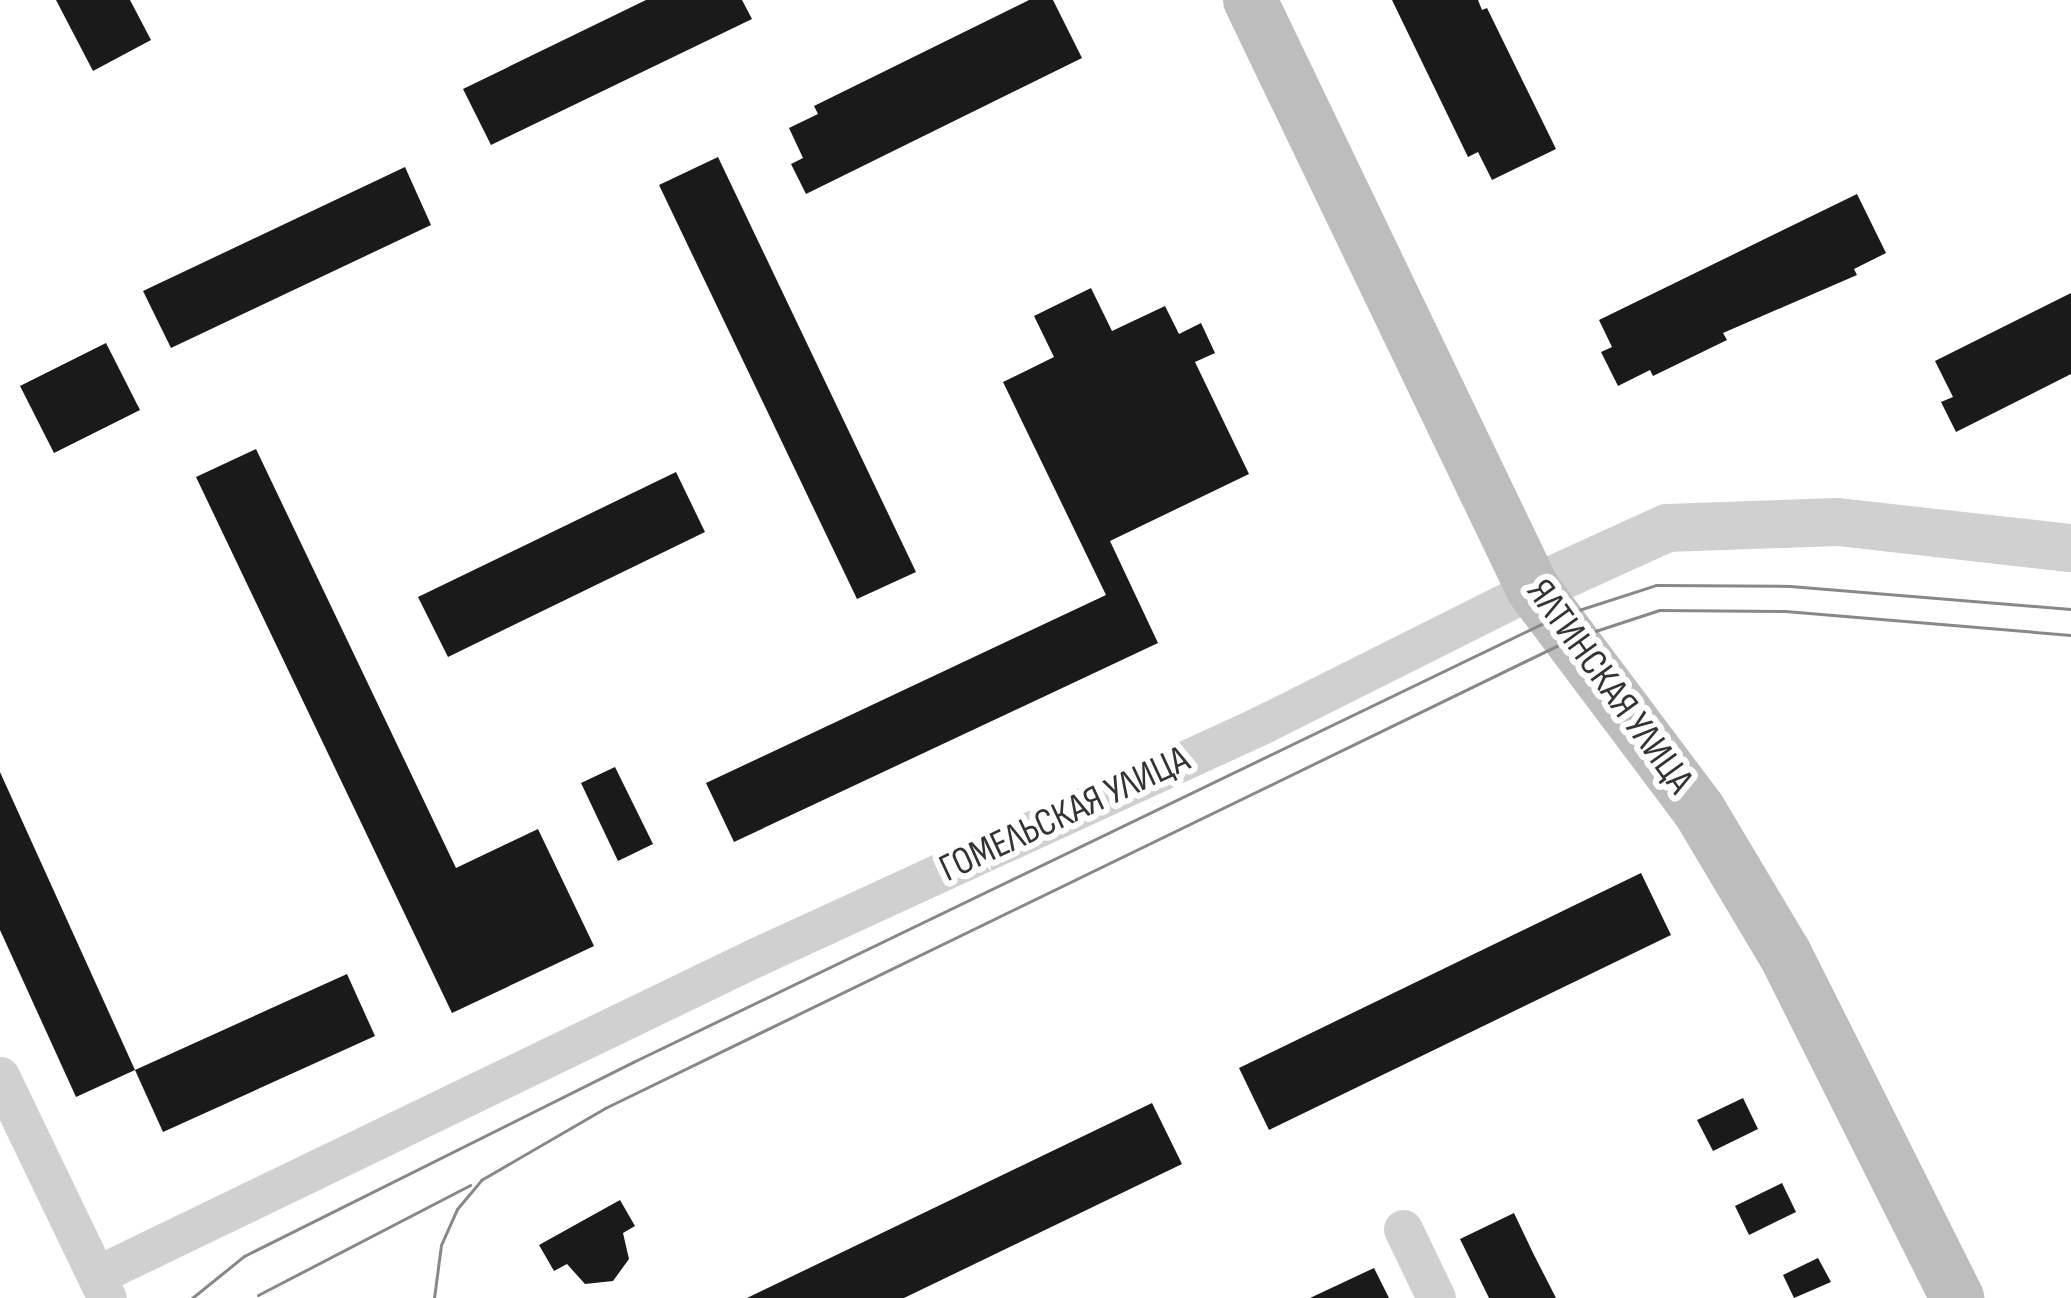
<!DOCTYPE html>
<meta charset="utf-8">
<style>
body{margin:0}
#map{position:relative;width:2071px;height:1298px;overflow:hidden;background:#fff;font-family:"Sofia Sans Condensed",sans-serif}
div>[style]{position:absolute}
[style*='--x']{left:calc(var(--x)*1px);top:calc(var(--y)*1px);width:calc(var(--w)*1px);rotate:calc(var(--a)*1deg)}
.building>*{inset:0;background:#1a1a1a}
.minor>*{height:39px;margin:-19.5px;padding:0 19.5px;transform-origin:19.5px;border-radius:19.5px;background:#d0d0d0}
.tertiary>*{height:48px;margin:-24px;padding:0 24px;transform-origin:24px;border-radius:24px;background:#d0d0d0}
.secondary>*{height:54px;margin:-27px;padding:0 27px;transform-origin:27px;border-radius:27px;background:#bdbdbd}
.tram>*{height:3px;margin:-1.5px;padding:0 1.5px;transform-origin:1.5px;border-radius:1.5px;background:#888}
span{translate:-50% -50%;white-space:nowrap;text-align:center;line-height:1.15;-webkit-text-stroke:12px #fff;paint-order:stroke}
.street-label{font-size:39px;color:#333}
</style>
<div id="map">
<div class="building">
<div style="clip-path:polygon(56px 0,130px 0,151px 40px,93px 71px)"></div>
<div style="clip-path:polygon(646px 0,742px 0,752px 19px,491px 145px,463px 89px)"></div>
<div style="clip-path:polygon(1029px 0,1053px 0,1082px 58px,806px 194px,791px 164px,803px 158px,789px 128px,818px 114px,814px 106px)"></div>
<div style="clip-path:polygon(1392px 0,1478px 0,1482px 10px,1487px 8px,1556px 149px,1492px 180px,1478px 152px,1468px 157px)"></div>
<div style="clip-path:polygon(718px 157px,916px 572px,857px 599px,659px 185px)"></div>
<div style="clip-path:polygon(405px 167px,431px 225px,171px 348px,143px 291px)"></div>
<div style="clip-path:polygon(1857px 194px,1886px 253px,1854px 269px,1857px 275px,1723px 333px,1727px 340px,1653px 376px,1650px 370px,1618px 386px,1601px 352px,1612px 347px,1599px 320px)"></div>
<div style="clip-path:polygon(1091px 288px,1112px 331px,1165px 306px,1179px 334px,1201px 323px,1215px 353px,1195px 362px,1249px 474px,1110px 541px,1158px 643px,734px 842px,706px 783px,1106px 595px,1003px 382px,1054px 357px,1034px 316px)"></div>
<div style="clip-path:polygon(2071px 293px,2071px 374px,1956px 432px,1941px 402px,1953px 397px,1935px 361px)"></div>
<div style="clip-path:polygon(106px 343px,140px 410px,54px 453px,20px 386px)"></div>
<div style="clip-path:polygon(256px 449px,456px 868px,538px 829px,594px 946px,452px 1013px,196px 477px)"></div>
<div style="clip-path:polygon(676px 472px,705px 532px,448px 657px,418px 597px)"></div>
<div style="clip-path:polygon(615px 767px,653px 844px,618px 861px,581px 783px)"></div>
<div style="clip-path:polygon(0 772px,135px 1070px,76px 1097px,0 930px)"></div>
<div style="clip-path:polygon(1641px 873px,1671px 935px,1269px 1130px,1239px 1068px)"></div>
<div style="clip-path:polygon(347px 974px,375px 1036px,163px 1132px,135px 1070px)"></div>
<div style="clip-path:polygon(1743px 1098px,1758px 1129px,1713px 1151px,1697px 1120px)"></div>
<div style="clip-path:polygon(1152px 1103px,1182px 1164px,904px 1298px,747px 1298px)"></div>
<div style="clip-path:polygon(1782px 1183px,1796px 1212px,1749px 1235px,1735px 1206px)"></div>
<div style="clip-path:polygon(620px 1200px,635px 1226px,623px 1233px,629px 1259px,613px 1281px,585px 1284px,567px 1264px,554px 1271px,539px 1245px)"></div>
<div style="clip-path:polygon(1514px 1213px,1533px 1253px,1556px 1298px,1489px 1298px,1460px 1239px)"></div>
<div style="clip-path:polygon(1818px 1258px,1831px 1282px,1794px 1298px,1783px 1275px)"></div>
<div style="clip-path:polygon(1374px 1268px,1389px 1298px,1310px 1298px)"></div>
</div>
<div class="minor">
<div style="--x:0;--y:1076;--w:246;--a:64.3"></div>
<div style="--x:1403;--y:1229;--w:76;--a:64.4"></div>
<div style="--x:97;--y:1275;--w:732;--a:-25.76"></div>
<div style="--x:756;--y:957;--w:556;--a:-24.67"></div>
<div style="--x:1261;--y:725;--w:304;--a:-26.6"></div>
</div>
<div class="tertiary">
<div style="--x:1533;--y:589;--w:147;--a:-24.5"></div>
<div style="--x:1667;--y:528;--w:171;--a:-2"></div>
<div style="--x:1838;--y:522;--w:234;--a:6.4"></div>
</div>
<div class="secondary">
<div style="--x:1250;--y:0;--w:653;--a:64.34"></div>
<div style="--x:1533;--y:589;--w:276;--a:53.1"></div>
<div style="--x:1699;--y:810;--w:168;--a:59.2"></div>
<div style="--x:1785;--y:954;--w:385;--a:63.4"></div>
</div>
<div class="tram">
<div style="--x:258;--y:1295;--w:239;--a:-27.4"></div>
<div style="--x:192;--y:1298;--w:67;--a:-38.9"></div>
<div style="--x:244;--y:1256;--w:435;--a:-26.5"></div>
<div style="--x:633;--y:1062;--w:1022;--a:-25.74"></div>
<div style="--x:1554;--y:618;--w:107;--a:-17.9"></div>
<div style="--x:1656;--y:585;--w:134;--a:0.4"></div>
<div style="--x:1790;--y:586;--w:282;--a:4.7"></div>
<div style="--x:434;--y:1298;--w:53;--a:-82.5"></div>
<div style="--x:441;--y:1245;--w:39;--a:-66"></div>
<div style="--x:457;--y:1209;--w:38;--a:-50"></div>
<div style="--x:481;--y:1180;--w:143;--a:-30.1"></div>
<div style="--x:605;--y:1108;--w:1074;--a:-25.9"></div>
<div style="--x:1571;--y:639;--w:93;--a:-18.2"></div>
<div style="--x:1659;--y:610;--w:126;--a:0.5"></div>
<div style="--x:1785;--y:611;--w:287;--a:4.8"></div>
</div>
<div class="street-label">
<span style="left:1609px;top:687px;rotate:54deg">ЯЛТИНСКАЯ УЛИЦА</span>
<span style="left:1065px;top:815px;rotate:-25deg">ГОМЕЛЬСКАЯ УЛИЦА</span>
</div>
</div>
